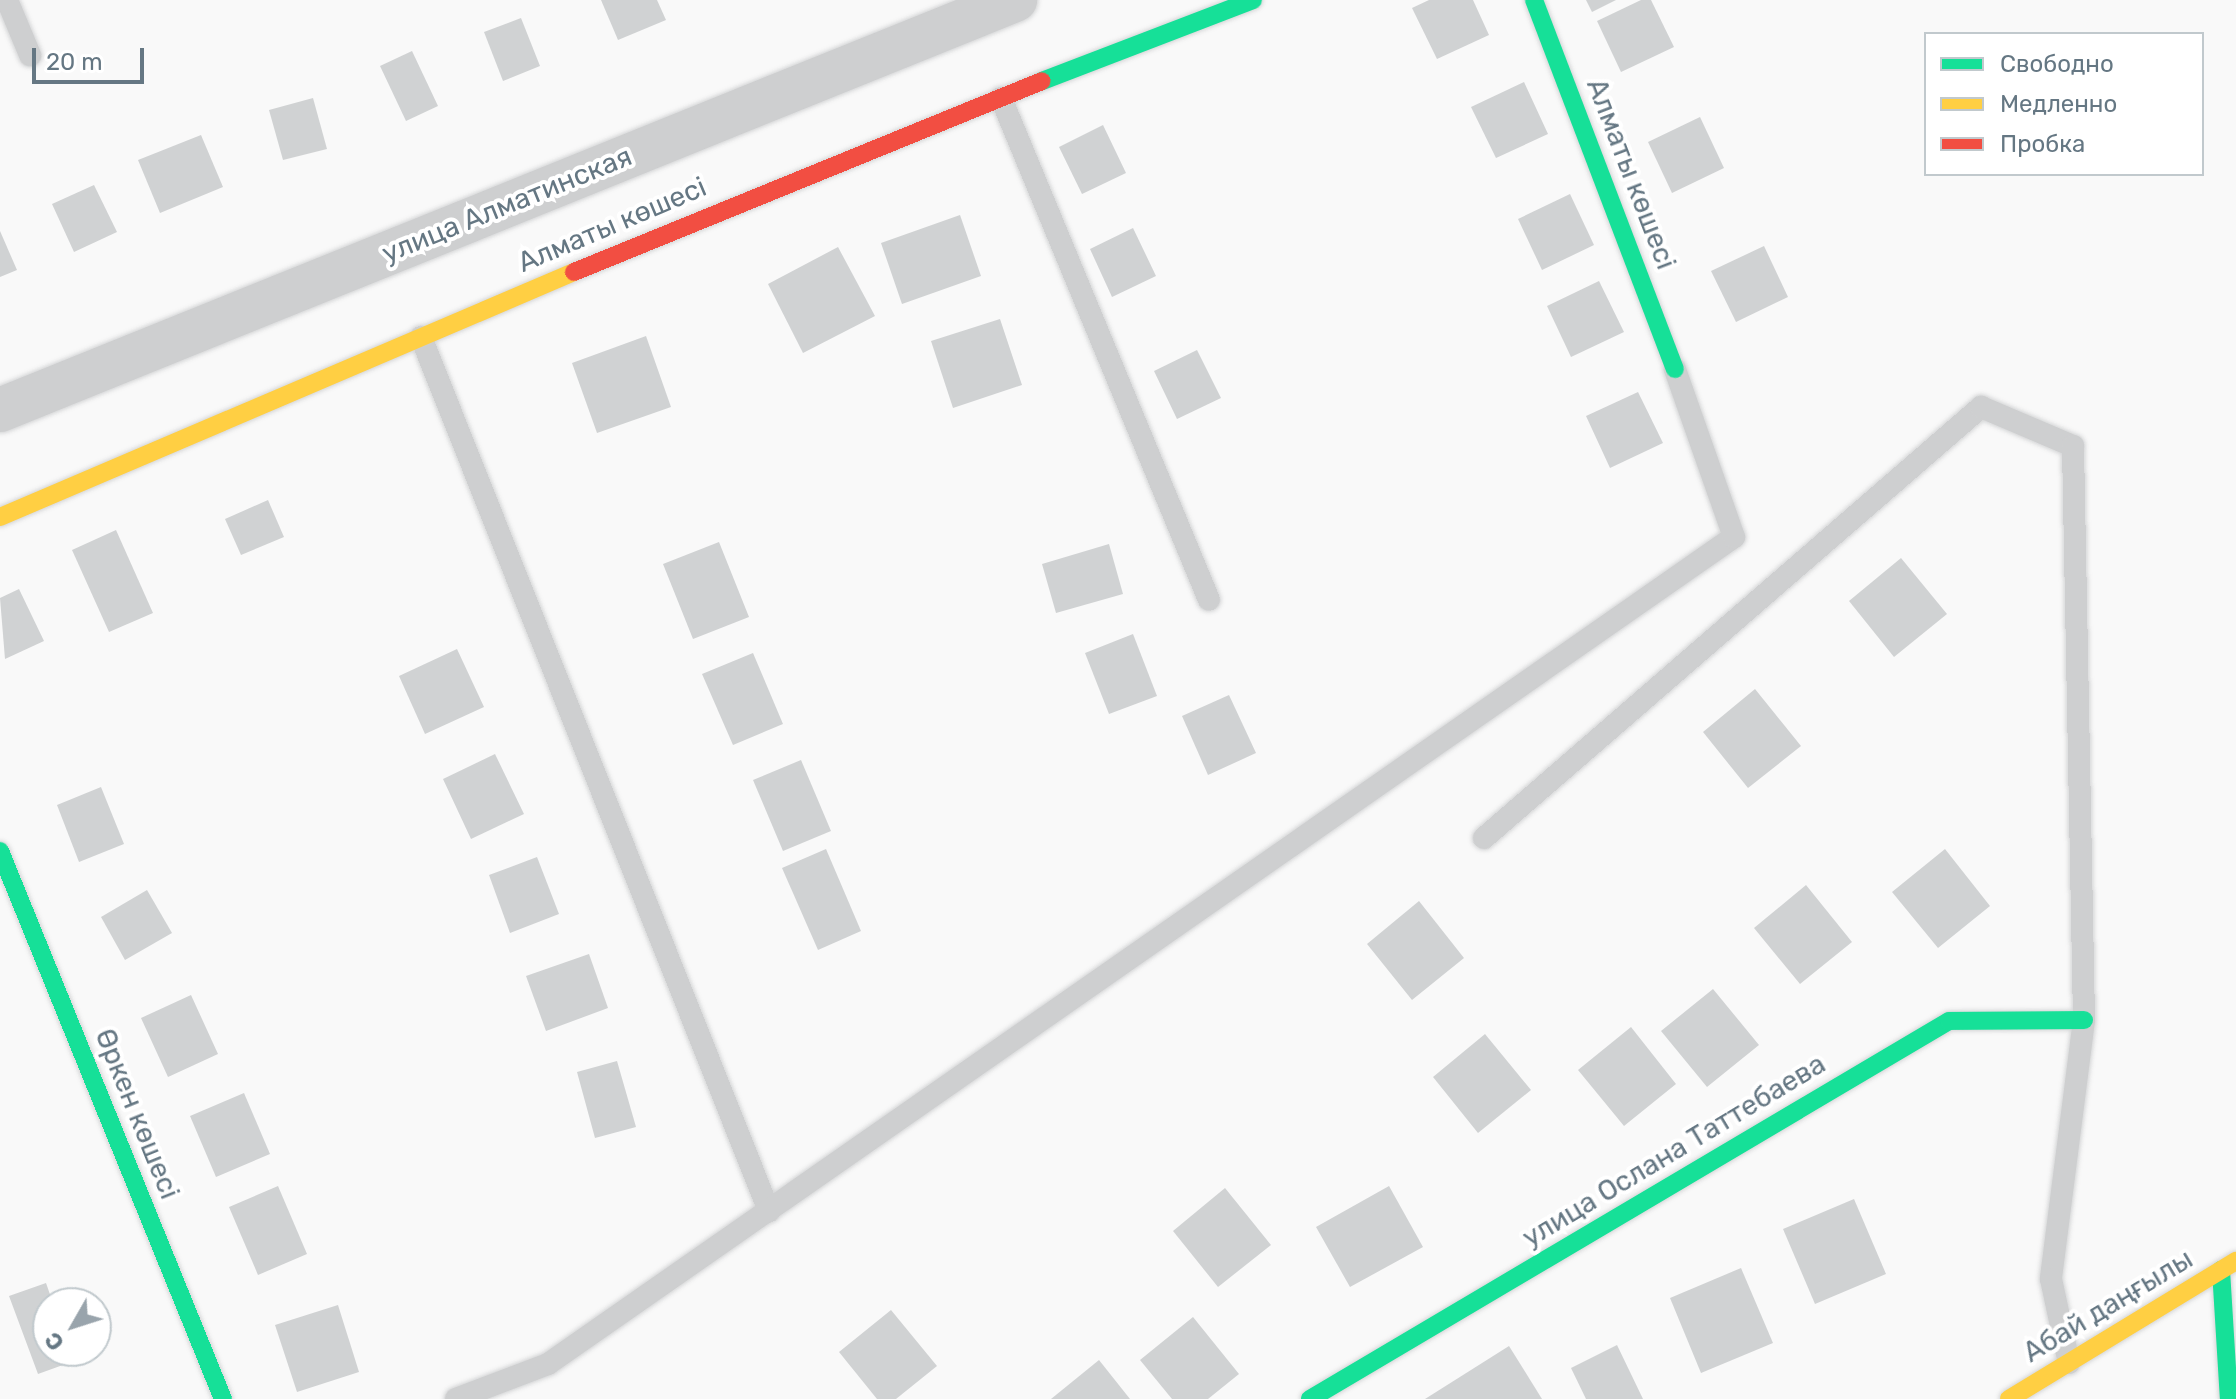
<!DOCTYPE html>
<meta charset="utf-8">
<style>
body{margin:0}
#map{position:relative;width:2236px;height:1399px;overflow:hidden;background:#f9f9f9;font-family:Rubik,sans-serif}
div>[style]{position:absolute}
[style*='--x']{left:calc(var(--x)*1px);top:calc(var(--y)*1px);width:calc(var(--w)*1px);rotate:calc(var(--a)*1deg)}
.building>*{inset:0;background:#d0d2d3}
.roads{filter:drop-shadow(0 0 2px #d5d6d7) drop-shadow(0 0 2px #d5d6d7)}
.lane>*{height:22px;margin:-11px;padding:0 11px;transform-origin:11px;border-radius:11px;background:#cecfd0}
.street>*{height:44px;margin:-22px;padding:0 22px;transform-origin:22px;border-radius:22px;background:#cecfd0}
.fast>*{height:18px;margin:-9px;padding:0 9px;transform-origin:9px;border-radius:9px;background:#16e098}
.slow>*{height:18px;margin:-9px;padding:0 9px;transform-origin:9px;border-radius:9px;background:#ffcf43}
.jam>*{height:18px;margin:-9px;padding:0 9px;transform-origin:9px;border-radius:9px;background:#f24e42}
span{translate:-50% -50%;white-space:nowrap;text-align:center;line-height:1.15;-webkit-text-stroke:8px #fff;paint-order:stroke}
.street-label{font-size:28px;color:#657783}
.legend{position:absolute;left:1924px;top:32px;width:280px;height:144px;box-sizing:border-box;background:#fff;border:2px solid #c1c9cd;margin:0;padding:10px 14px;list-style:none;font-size:24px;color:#657783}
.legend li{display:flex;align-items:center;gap:16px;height:40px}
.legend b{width:40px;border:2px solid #c1c9cd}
.north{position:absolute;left:32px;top:1287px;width:80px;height:80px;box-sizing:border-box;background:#fff;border:2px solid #c1c9cd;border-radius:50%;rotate:231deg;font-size:22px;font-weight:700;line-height:32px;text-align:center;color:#657783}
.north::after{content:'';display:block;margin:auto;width:28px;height:36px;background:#99a4ac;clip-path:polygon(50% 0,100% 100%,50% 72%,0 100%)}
.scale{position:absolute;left:32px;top:48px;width:112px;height:36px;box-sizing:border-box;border:4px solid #657783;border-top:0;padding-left:10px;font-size:24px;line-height:28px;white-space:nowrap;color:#657783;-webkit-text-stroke:6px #fff;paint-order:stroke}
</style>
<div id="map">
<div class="building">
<div style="clip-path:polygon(601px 0,657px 0,666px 20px,618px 40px)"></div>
<div style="clip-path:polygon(1429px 0,1473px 0,1489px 35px,1437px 59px,1412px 8px)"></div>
<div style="clip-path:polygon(1586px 0,1616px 0,1592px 12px)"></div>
<div style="clip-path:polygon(1641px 0,1651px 0,1674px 47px,1621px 72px,1597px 21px)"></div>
<div style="clip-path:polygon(521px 18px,540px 66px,503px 81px,484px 32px)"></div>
<div style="clip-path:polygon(412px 51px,438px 106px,406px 121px,380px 66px)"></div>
<div style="clip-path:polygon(1524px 82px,1548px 134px,1496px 158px,1471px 107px)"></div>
<div style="clip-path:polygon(313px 98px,327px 149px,283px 160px,269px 110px)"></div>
<div style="clip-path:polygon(1700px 117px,1724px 168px,1672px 193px,1648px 142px)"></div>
<div style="clip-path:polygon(1103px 125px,1126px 173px,1082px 194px,1059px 147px)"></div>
<div style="clip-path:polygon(201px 135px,223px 187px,160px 213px,138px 160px)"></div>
<div style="clip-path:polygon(94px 185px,117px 232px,74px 252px,52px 204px)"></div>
<div style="clip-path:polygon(1570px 194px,1594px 245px,1542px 270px,1518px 219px)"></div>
<div style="clip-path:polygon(960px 215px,981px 276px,902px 304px,881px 243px)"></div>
<div style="clip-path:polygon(1133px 228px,1156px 276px,1112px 297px,1090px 249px)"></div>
<div style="clip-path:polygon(0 231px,17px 270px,0 277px)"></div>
<div style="clip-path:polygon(1764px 246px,1788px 297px,1736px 322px,1711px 271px)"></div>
<div style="clip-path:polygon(838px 247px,875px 316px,803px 353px,768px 284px)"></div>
<div style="clip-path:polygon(1599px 281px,1624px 332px,1571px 357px,1547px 306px)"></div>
<div style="clip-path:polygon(1000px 319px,1022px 385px,953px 408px,931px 341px)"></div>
<div style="clip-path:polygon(646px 336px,671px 407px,597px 433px,572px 363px)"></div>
<div style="clip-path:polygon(1197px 350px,1221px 398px,1177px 419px,1154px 371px)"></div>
<div style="clip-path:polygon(1638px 392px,1663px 443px,1610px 468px,1586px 416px)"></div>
<div style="clip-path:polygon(268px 500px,284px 537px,241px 555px,225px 519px)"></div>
<div style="clip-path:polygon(116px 530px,153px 613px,109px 632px,72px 550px)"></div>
<div style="clip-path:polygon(719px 542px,749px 617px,693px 639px,663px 564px)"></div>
<div style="clip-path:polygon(1109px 544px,1123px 594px,1056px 613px,1042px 564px)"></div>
<div style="clip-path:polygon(1901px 558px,1947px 614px,1894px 657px,1849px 601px)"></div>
<div style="clip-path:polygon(19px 589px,44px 641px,5px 659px,0 598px)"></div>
<div style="clip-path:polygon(1133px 634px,1157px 696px,1109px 714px,1085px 653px)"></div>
<div style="clip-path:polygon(457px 649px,484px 707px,425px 734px,399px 676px)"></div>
<div style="clip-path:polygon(753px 653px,783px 724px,733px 745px,702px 674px)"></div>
<div style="clip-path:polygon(1755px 689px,1801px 746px,1748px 788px,1703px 732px)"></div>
<div style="clip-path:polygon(1229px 695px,1256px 753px,1208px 775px,1182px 716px)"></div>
<div style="clip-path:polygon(495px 754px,524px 814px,471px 839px,443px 779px)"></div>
<div style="clip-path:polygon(801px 760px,831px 831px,783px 851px,753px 780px)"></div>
<div style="clip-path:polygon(101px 787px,124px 844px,79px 862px,57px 805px)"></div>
<div style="clip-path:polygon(826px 849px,861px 931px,818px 950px,782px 868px)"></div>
<div style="clip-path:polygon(1945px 849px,1990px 906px,1938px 948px,1892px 892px)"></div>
<div style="clip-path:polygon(537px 857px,559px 914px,510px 933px,489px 875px)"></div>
<div style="clip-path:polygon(1806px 885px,1852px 942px,1800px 984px,1754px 928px)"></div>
<div style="clip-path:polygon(147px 890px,172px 933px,125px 960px,101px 917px)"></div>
<div style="clip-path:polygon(1419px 901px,1464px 958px,1412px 1000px,1367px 944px)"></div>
<div style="clip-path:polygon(589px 954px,608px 1008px,546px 1031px,526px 976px)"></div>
<div style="clip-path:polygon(1713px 989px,1759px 1045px,1707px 1087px,1661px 1031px)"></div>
<div style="clip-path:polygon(191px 995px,218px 1054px,168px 1077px,141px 1018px)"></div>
<div style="clip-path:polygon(1631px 1027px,1676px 1084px,1624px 1126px,1578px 1070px)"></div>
<div style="clip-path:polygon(1485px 1034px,1531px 1090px,1478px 1133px,1433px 1077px)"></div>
<div style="clip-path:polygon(617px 1061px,636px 1127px,595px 1138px,577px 1072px)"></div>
<div style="clip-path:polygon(244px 1093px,270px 1154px,216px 1177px,190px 1116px)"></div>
<div style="clip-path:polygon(278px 1186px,307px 1254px,258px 1275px,229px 1207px)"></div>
<div style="clip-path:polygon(1389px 1186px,1423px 1247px,1350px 1287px,1316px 1227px)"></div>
<div style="clip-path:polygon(1225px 1188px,1271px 1245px,1218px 1287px,1173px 1231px)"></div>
<div style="clip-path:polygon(1854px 1199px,1886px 1274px,1815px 1304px,1783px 1229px)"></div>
<div style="clip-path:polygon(1741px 1268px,1773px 1343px,1701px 1373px,1670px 1298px)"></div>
<div style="clip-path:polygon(46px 1283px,53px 1303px,48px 1351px,71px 1351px,74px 1361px,38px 1374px,9px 1296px)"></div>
<div style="clip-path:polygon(338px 1305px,359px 1372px,297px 1392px,275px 1325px)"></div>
<div style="clip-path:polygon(891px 1310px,937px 1366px,896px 1399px,877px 1399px,839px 1352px)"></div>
<div style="clip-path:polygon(1193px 1317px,1239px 1374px,1208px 1399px,1172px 1399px,1140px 1360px)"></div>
<div style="clip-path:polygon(1617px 1345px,1643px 1399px,1586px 1399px,1571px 1368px)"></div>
<div style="clip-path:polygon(1509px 1346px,1542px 1399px,1425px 1399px)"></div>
<div style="clip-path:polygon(1099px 1360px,1130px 1399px,1051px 1399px)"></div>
</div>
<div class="roads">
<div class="lane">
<div style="--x:7;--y:0;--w:60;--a:67.3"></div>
<div style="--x:1001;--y:98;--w:543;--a:67.49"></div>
<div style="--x:421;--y:337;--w:941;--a:68.29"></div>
<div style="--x:1484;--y:838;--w:658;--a:-40.93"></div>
<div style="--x:1981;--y:407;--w:100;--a:23"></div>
<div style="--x:2073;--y:446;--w:574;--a:88.9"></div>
<div style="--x:2084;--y:1020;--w:261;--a:97.3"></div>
<div style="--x:2051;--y:1279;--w:86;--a:77.9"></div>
<div style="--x:456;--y:1399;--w:98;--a:-20.8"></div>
<div style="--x:548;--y:1364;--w:1446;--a:-34.89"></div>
<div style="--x:1734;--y:537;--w:178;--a:-109.4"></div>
</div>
<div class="street">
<div style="--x:0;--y:410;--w:1095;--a:-22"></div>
</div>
<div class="fast">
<div style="--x:1534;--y:0;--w:395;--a:69.1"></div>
<div style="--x:1042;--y:81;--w:226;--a:-21"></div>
<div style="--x:0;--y:851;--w:592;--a:67.86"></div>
<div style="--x:2221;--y:1270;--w:129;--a:86.5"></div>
<div style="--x:1310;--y:1399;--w:742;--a:-30.61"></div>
<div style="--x:1949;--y:1021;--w:135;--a:-0.4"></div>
</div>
<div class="slow">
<div style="--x:0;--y:517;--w:624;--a:-23.11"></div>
<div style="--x:2009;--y:1399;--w:266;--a:-31.3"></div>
</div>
<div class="jam">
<div style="--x:574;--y:272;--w:505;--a:-22.2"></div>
</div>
</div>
<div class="street-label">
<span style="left:1631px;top:174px;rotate:69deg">Алматы көшесі</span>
<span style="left:507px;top:205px;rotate:-22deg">улица Алматинская</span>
<span style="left:612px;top:225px;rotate:-23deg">Алматы көшесі</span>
<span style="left:137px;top:1114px;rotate:68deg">Өркен көшесі</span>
<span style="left:1674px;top:1151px;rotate:-31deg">улица Ослана Таттебаева</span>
<span style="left:2108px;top:1306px;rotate:-31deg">Абай даңғылы</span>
</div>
<ul class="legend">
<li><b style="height:10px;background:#16e098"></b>Свободно</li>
<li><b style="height:10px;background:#ffcf43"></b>Медленно</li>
<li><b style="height:10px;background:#f24e42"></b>Пробка</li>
</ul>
<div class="north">С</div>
<div class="scale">20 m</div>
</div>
